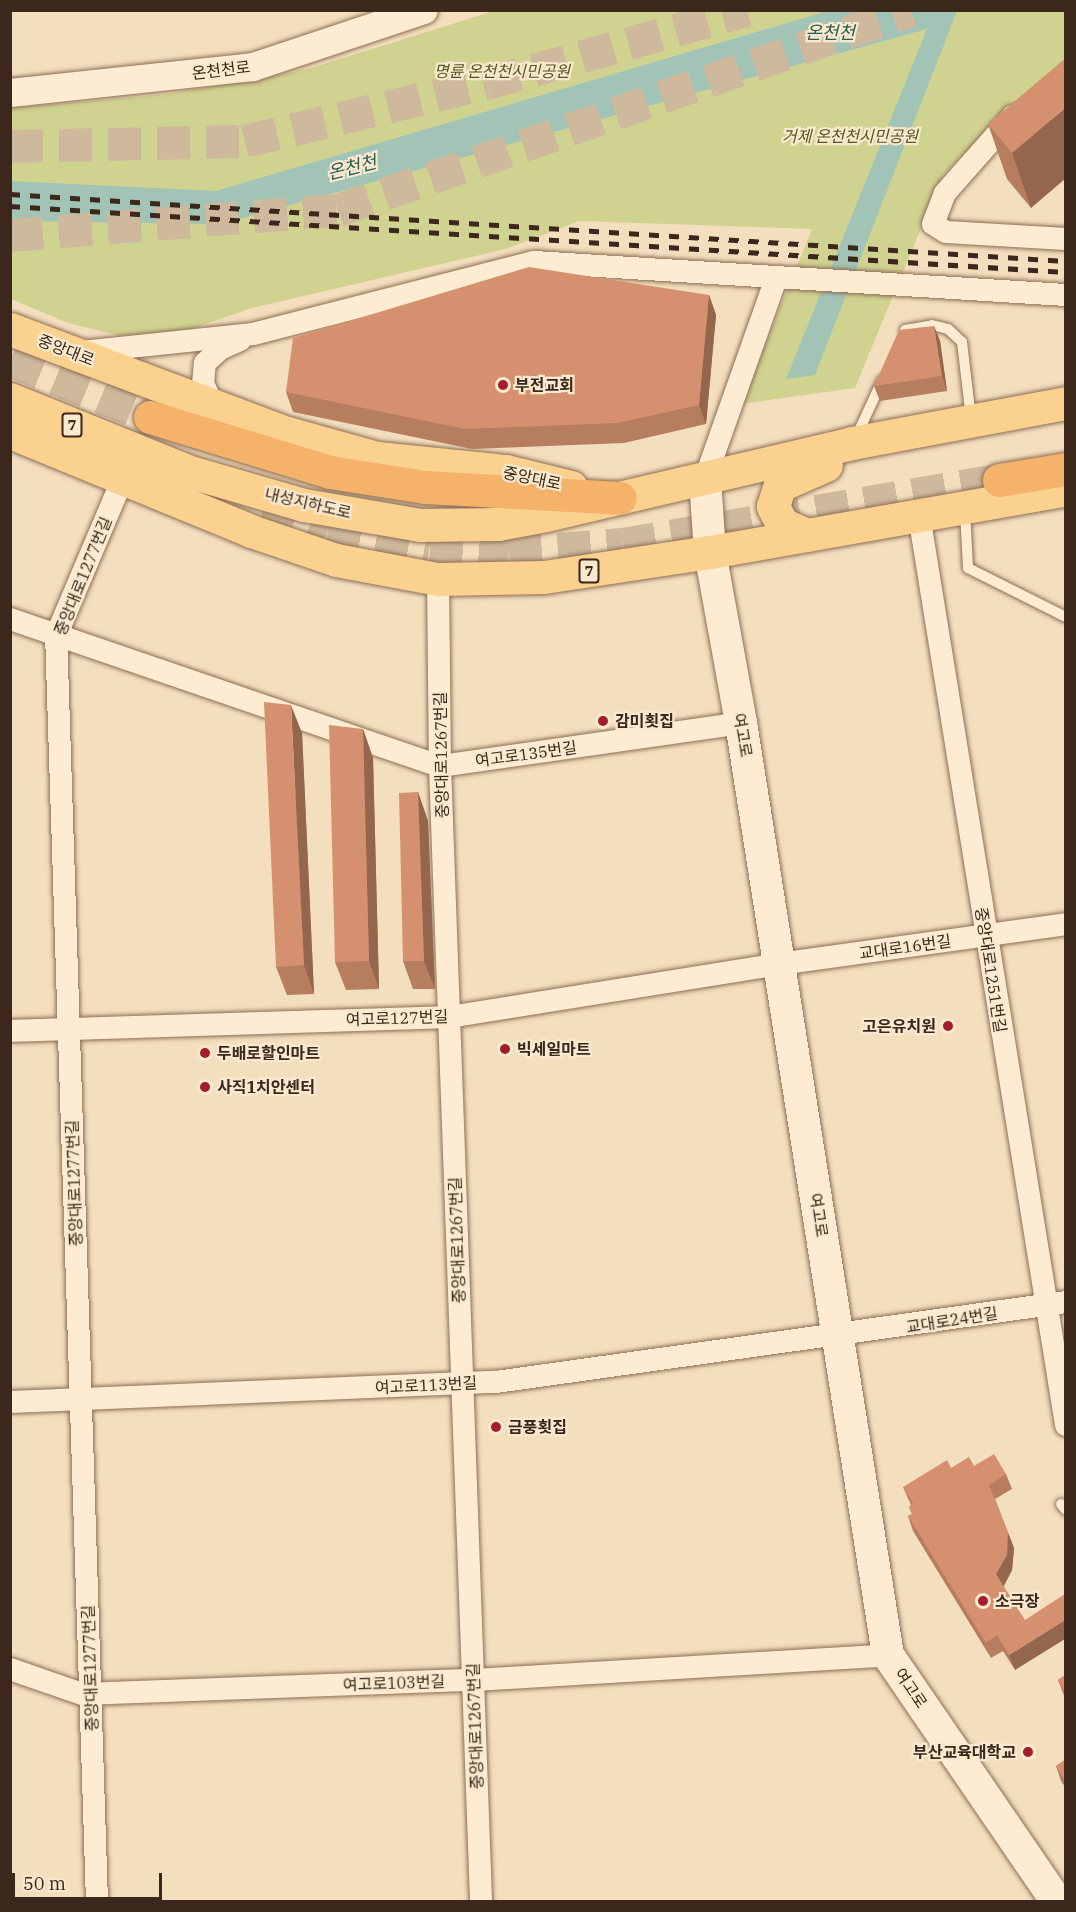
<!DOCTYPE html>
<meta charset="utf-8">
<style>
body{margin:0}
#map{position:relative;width:1076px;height:1912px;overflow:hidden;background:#f3debe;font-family:"IBM Plex Serif","Noto Sans KR",serif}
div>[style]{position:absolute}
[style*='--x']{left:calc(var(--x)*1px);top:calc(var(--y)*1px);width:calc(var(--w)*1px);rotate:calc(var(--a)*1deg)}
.green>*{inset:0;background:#d0d290}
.water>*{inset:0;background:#a2c4b7}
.trunk-tunnel>*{height:33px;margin-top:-16.5px;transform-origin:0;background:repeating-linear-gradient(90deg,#ceb99d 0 33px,transparent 0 49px)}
.roads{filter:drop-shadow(0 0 2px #8d6e54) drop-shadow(0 0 2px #8d6e54)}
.service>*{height:10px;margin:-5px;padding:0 5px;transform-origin:5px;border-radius:5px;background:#fdecd2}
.minor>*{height:22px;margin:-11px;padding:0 11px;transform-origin:11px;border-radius:11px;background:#fdecd2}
.tertiary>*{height:28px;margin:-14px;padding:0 14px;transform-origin:14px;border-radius:14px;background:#fdecd2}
.secondary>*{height:32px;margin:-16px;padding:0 16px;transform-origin:16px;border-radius:16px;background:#fdecd2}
.primary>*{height:33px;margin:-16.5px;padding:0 16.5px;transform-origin:16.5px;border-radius:16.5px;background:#fbd190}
.trunk>*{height:33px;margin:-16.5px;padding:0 16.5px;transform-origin:16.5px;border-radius:16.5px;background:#f4b26a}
.rail>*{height:4.5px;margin-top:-2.25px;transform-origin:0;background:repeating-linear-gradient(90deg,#3b271b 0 10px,transparent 0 20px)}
.wall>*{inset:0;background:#b77d5f}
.shaded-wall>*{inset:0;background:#95664e}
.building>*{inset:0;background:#d5916f}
.dots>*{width:16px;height:16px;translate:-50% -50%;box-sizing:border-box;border:3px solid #f9e9ce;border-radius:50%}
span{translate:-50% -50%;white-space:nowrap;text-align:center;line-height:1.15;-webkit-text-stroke:4.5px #f9e9ce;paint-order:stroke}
.shield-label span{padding:2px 4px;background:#f9e9ce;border:2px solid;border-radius:4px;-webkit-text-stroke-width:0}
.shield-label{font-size:15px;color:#3b271b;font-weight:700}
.street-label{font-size:16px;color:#3b271b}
.park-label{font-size:16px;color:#50591f;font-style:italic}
.poi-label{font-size:16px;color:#3b271b;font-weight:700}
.left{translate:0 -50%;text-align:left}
.right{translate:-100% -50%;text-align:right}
.water-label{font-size:18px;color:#285c54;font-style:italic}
.frame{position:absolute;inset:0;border:12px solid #3b271b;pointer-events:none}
.scale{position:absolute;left:12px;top:1873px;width:150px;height:27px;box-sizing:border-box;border:3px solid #3b271b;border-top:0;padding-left:8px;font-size:18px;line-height:21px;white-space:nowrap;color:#3b271b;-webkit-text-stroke:4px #f9e9ce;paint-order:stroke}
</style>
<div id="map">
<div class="green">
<div style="clip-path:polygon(494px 11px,1065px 11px,1065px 59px,1005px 110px,943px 175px,855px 388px,741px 404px,812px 229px,579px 221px,506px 249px,252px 308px,177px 334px,137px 340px,68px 323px,11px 299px,10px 108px,168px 94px,256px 79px,311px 68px)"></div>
</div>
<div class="water">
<div style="clip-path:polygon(828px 11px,957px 11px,815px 375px,786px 379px,927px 29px,221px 224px,11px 221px,10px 181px,216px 191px)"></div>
</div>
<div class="trunk-tunnel">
<div style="--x:10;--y:146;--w:235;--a:-1.2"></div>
<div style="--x:245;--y:141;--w:249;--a:-13.5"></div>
<div style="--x:487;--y:83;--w:270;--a:-15.7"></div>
<div style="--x:10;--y:235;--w:329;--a:-4.4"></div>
<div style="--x:338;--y:210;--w:607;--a:-19.24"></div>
<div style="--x:10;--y:360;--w:151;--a:22.2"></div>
<div style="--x:264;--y:507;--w:68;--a:19.8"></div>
<div style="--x:328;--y:530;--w:103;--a:9.5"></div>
<div style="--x:430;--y:547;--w:79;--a:4.3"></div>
<div style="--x:509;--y:553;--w:114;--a:-4.5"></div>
<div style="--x:623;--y:544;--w:381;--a:-9.7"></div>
</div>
<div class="roads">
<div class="service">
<div style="--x:905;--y:330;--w:27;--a:-10"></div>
<div style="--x:932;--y:325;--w:16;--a:14"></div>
<div style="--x:948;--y:329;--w:19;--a:43"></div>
<div style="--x:962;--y:342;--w:78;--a:83.3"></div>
<div style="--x:857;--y:435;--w:60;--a:-65.2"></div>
<div style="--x:965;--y:510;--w:58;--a:87"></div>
<div style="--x:968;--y:568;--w:110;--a:26.6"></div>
<div style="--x:1061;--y:1504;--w:8;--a:50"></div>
</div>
<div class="minor">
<div style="--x:1013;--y:116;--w:103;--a:131.4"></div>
<div style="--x:945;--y:193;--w:33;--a:111"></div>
<div style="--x:933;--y:224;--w:15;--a:32"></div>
<div style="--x:946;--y:232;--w:120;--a:3.3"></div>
<div style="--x:82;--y:352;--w:172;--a:-6"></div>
<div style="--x:253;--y:334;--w:290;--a:-14.4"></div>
<div style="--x:534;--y:262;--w:533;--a:3.55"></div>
<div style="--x:213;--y:405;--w:23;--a:-115"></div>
<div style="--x:203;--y:384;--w:21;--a:-85"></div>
<div style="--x:205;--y:363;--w:21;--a:-43"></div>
<div style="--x:220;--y:349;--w:22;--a:-24"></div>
<div style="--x:705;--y:479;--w:213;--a:-70.5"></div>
<div style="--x:919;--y:515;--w:922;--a:80.82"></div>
<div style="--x:438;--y:579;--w:187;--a:89.4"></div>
<div style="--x:440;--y:766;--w:1137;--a:87.93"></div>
<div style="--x:10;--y:619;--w:454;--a:18.9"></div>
<div style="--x:440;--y:766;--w:304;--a:-8.1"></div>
<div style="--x:10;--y:1031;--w:439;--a:-1.8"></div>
<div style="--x:449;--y:1017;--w:334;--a:-9.1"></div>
<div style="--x:779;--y:964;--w:290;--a:-7.9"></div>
<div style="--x:10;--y:1402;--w:486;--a:-2.4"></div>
<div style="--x:496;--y:1382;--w:576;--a:-7.99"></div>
<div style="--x:10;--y:1669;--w:76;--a:19.1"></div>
<div style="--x:82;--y:1694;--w:391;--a:-2.1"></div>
<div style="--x:473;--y:1680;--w:416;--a:-3.4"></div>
<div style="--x:97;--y:1902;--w:1267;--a:-91.85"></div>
<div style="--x:56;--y:636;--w:172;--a:-67"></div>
</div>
<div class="tertiary">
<div style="--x:10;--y:93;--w:244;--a:-6.1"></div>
<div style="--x:253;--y:67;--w:180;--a:-18.4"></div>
</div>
<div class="secondary">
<div style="--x:705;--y:479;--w:73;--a:86.1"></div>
<div style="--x:710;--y:552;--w:174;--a:79.7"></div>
<div style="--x:741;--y:723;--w:944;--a:81.04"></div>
<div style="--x:888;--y:1655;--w:299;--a:55.6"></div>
</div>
<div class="primary">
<div style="--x:10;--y:329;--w:296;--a:20.6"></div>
<div style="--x:287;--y:433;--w:93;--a:15.5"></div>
<div style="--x:377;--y:458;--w:130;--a:5.8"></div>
<div style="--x:506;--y:471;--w:67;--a:13.8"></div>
<div style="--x:10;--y:399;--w:191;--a:22.1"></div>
<div style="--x:187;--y:471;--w:122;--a:16.2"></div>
<div style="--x:304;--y:505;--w:118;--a:9.8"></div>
<div style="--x:420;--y:525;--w:78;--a:-0.7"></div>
<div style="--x:498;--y:524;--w:49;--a:-10.6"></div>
<div style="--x:546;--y:515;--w:314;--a:-13.2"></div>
<div style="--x:852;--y:443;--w:218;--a:-10.6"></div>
<div style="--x:10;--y:432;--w:261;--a:22.3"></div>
<div style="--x:251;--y:531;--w:90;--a:18.8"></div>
<div style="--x:336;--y:560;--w:104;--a:10.6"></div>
<div style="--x:438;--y:579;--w:106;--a:-1.1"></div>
<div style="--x:544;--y:577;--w:168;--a:-8.6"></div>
<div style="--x:710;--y:552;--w:362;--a:-10"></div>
<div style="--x:807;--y:535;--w:27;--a:-156"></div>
<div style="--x:782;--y:524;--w:20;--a:-117"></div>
<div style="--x:773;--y:506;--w:22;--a:-72"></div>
<div style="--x:780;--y:485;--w:50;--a:-23.5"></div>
</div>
<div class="trunk">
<div style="--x:150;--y:417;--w:188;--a:17"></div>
<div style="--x:330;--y:472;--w:96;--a:9"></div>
<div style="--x:425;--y:487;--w:195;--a:3.2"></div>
<div style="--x:999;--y:480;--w:68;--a:-9.3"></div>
</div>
</div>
<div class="rail">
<div style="--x:10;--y:194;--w:1058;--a:3.63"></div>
<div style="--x:10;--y:206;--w:1058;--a:3.58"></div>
</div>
<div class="wall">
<div style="clip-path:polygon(1065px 59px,1031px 208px,1007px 179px,988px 124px)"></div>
<div style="clip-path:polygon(709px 295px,716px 315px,706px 424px,624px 443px,472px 449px,293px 412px,286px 392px)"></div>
<div style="clip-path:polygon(934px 326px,940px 341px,947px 391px,880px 401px,874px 386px)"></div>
<div style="clip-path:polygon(363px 729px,373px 758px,379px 989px,346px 990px,335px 962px)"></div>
<div style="clip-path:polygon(302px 733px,314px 994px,287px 995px,276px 967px)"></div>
<div style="clip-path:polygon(418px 792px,428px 821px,435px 989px,413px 989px,403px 961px)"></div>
<div style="clip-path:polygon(974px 1466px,1006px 1474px,1012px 1489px,995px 1499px,1014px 1548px,1012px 1570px,1004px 1586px,1015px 1670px,1003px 1651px,991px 1658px,913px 1531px,908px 1516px,912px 1514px,909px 1507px,911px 1505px,903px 1487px,951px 1468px)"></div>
<div style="clip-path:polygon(1065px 1675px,1065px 1698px,1058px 1680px)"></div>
<div style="clip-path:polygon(1065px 1760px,1065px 1787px,1061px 1781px,1056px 1766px)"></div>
</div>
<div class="shaded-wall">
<div style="clip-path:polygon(1065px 108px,1065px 179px,1031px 208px,1012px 153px)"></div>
<div style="clip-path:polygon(709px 295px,716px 315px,706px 424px,699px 405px)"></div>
<div style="clip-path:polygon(934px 326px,940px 341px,947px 391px,942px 376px)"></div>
<div style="clip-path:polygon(291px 705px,302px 733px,314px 994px,304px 965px)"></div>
<div style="clip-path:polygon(363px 729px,373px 758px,379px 989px,369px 961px)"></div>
<div style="clip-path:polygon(418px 792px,428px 821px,435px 989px,424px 961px)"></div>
<div style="clip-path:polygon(1008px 1533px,1014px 1548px,1012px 1570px,1002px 1589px,996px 1574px)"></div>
<div style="clip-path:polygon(1065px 1620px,1065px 1639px,1015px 1670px,1009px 1655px)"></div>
</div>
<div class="building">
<div style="clip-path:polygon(1065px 59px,1065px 108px,1012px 153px,988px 124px)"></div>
<div style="clip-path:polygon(529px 267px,709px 295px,699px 405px,617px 423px,465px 429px,286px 392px,293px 338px)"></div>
<div style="clip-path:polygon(934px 326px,942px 376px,874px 386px,899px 330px)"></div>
<div style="clip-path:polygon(264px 702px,291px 705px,304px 965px,276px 967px)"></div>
<div style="clip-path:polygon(329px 725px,363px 729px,369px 961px,335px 962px)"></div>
<div style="clip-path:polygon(418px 792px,424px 961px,403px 961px,399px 793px)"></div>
<div style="clip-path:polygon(994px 1454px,1006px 1474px,989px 1485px,1008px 1533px,1007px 1555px,996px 1574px,1025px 1620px,1065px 1594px,1065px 1620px,1009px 1655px,997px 1635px,986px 1643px,908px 1516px,913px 1513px,909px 1507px,913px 1503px,903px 1487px,947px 1460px,951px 1468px,969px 1457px,974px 1466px)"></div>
<div style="clip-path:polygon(1065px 1675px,1065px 1693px,1058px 1680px)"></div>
<div style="clip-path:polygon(1065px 1760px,1065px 1781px,1056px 1766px)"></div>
</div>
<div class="dots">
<div style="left:503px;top:385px;background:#a31d2a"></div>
<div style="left:603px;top:721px;background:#a31d2a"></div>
<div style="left:948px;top:1026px;background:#a31d2a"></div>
<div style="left:505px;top:1049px;background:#a31d2a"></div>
<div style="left:205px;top:1053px;background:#a31d2a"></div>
<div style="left:205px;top:1087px;background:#a31d2a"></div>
<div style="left:496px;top:1427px;background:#a31d2a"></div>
<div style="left:983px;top:1601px;background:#a31d2a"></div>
<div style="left:1028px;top:1752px;background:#a31d2a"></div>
</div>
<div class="shield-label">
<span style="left:72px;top:425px">7</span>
<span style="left:589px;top:571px">7</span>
</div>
<div class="street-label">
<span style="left:221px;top:70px;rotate:-7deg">온천천로</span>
<span style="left:66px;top:350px;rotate:21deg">중앙대로</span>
<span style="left:532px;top:478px;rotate:12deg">중앙대로</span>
<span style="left:308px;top:503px;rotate:13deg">내성지하도로</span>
<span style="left:83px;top:576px;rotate:-68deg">중앙대로1277번길</span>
<span style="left:743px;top:735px;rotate:80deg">여고로</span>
<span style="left:526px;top:754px;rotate:-8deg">여고로135번길</span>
<span style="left:441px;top:755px;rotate:-91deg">중앙대로1267번길</span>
<span style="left:905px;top:947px;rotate:-8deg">교대로16번길</span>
<span style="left:991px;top:970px;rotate:81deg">중앙대로1251번길</span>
<span style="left:397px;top:1018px;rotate:-2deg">여고로127번길</span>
<span style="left:74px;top:1183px;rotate:-92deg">중앙대로1277번길</span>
<span style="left:819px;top:1215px;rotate:81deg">여고로</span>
<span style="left:457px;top:1240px;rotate:-92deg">중앙대로1267번길</span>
<span style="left:952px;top:1320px;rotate:-9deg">교대로24번길</span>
<span style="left:426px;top:1385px;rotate:-3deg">여고로113번길</span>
<span style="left:90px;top:1668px;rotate:-92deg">중앙대로1277번길</span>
<span style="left:394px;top:1683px;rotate:-2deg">여고로103번길</span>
<span style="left:911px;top:1688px;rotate:56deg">여고로</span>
<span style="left:475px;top:1726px;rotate:-92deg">중앙대로1267번길</span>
</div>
<div class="park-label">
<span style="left:502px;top:71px">명륜 온천천시민공원</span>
<span style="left:850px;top:136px">거제 온천천시민공원</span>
</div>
<div class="poi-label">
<span class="left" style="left:515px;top:385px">부전교회</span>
<span class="left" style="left:615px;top:721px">감미횟집</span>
<span class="right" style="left:936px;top:1026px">고은유치원</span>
<span class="left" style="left:517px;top:1049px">빅세일마트</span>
<span class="left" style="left:217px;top:1053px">두배로할인마트</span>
<span class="left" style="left:217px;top:1087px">사직1치안센터</span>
<span class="left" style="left:508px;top:1427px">금풍횟집</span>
<span class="left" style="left:995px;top:1601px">소극장</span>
<span class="right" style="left:1016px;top:1752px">부산교육대학교</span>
</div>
<div class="water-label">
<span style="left:830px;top:33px">온천천</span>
<span style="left:352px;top:168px;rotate:-14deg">온천천</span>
</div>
<div class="frame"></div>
<div class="scale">50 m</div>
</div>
